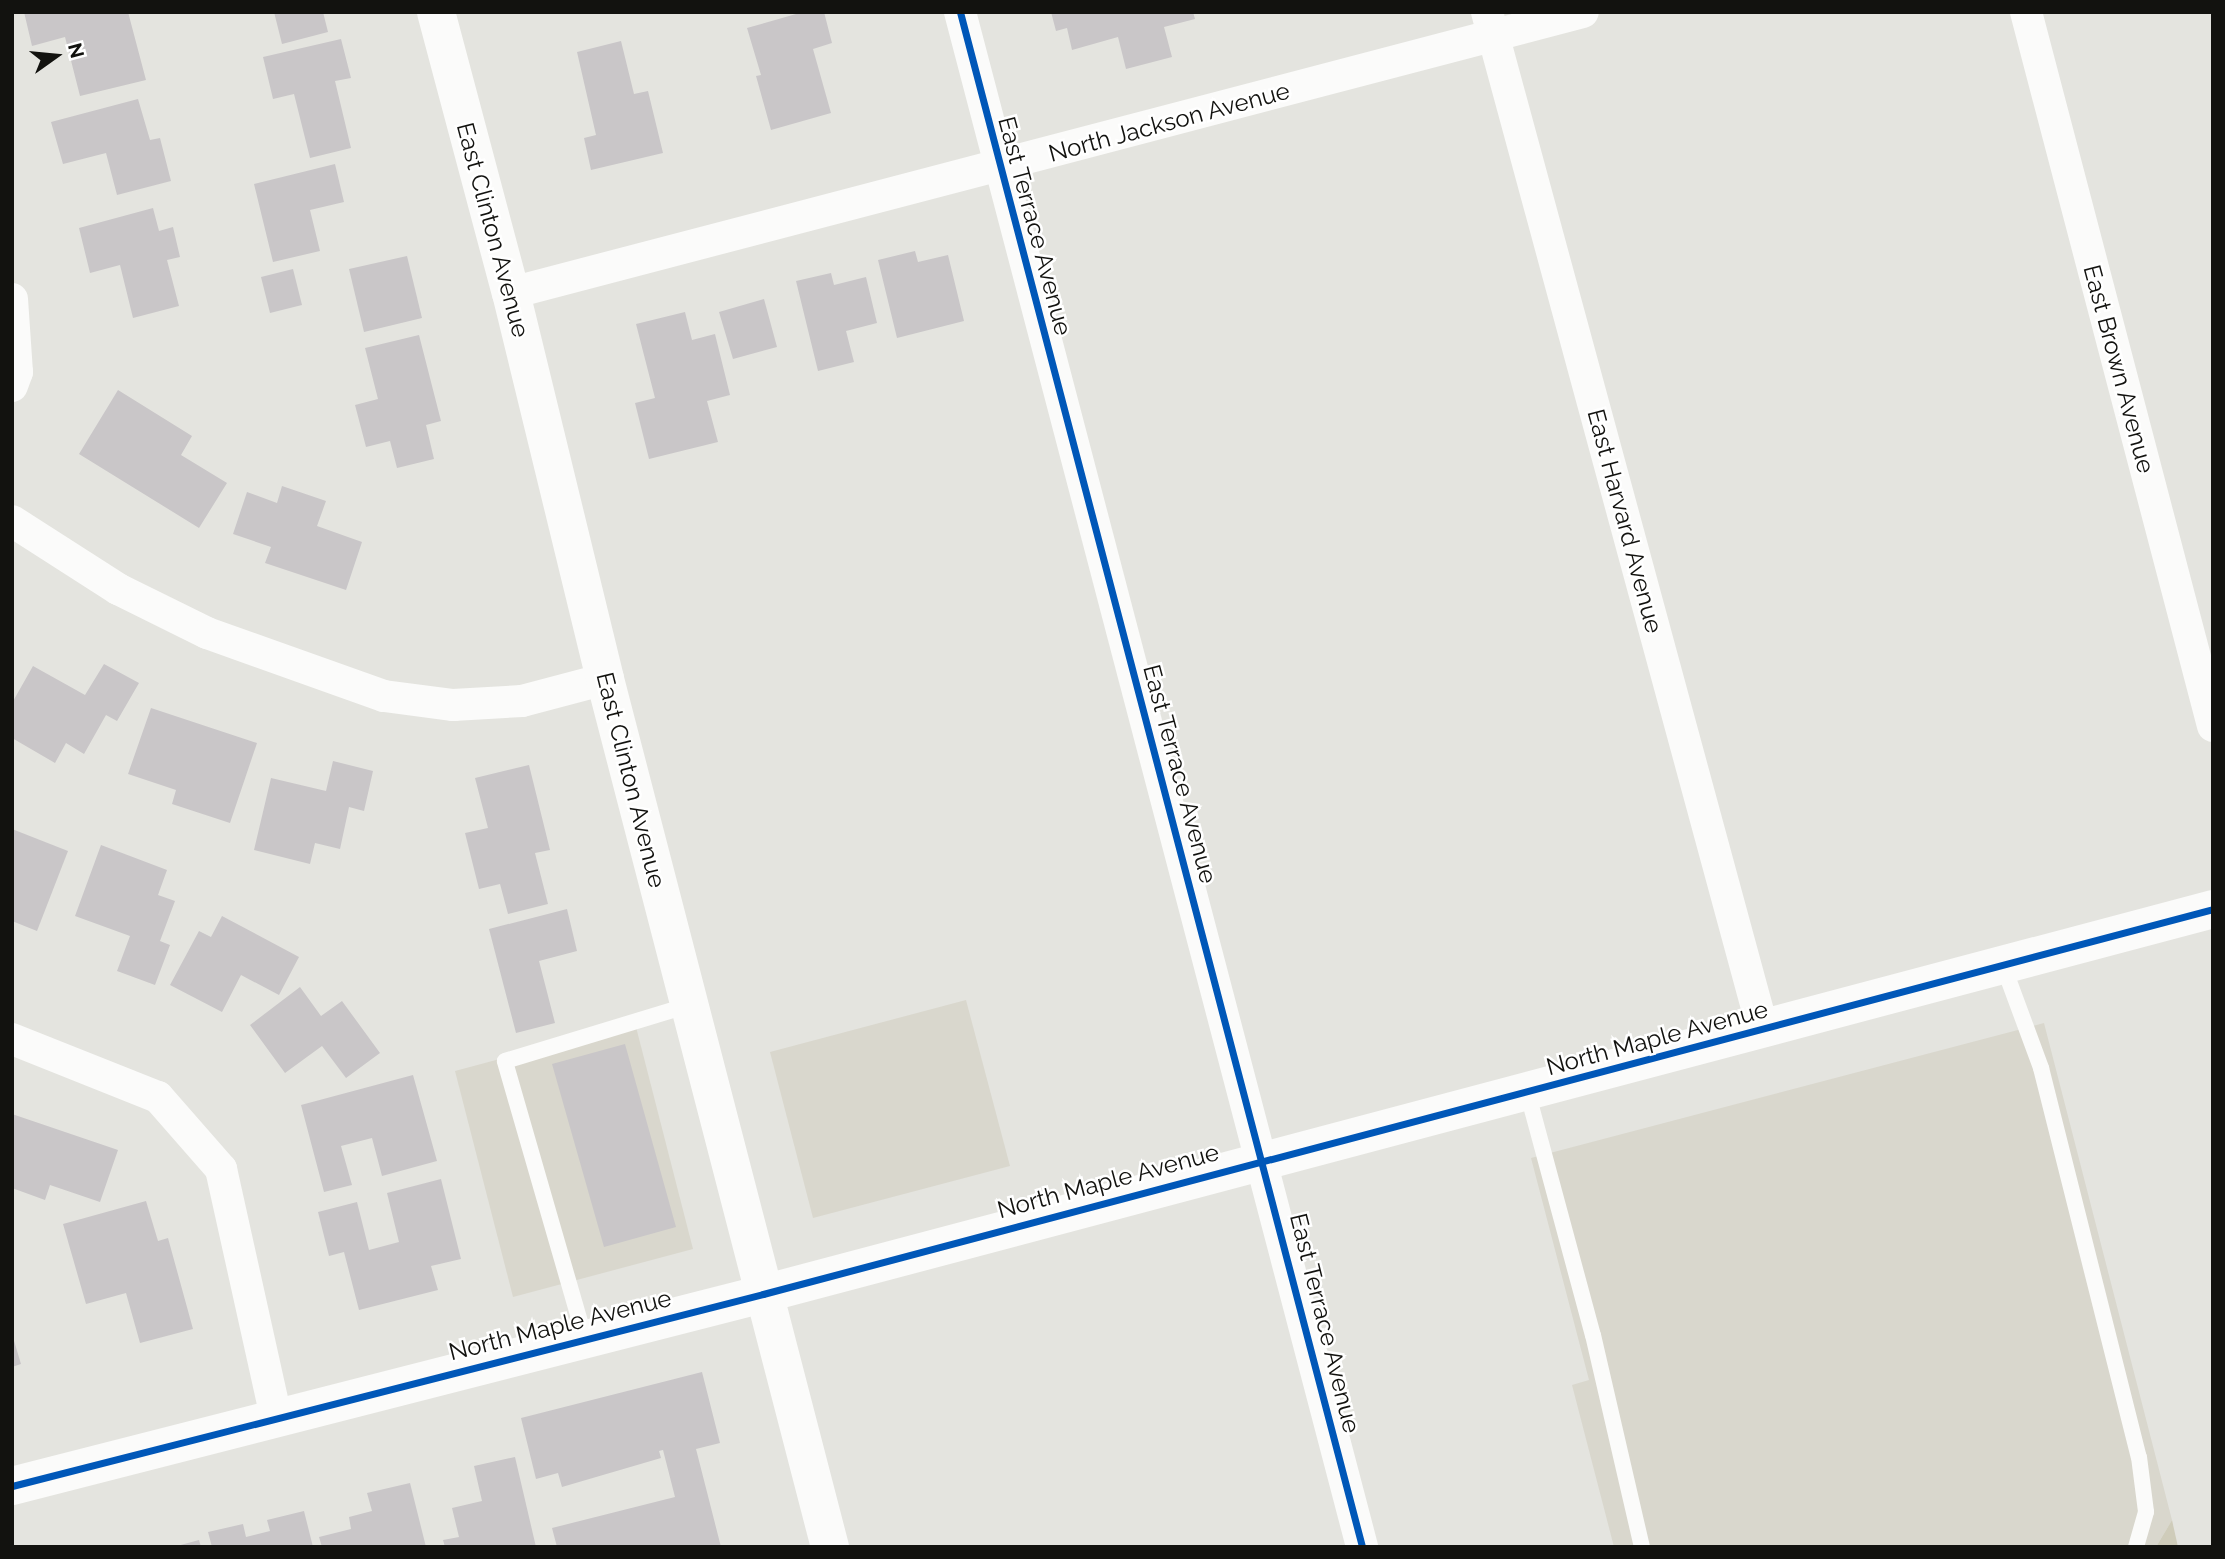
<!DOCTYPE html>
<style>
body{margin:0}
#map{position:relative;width:2225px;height:1559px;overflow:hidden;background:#e4e4df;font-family:Raleway,sans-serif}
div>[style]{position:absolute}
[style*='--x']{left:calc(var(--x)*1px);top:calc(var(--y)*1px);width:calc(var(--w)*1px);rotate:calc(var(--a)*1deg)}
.built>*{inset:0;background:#d9d7cd}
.green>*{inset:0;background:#cfccba}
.building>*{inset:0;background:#c9c6c8}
.service>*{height:16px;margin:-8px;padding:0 8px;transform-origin:8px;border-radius:8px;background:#fbfbfa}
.minor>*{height:32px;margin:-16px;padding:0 16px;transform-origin:16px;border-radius:16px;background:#fbfbfa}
.tertiary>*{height:38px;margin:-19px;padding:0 19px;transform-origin:19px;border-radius:19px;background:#fbfbfa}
.secondary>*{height:38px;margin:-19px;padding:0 19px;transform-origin:19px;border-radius:19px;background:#fbfbfa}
.cycleway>*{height:7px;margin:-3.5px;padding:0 3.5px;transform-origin:3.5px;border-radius:3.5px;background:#0057b8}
span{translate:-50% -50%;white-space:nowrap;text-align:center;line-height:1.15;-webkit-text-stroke:5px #fff;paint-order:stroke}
.street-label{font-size:24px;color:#12120f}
.frame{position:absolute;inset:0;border:14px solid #12120f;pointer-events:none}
.north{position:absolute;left:21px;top:21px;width:70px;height:70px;-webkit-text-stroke:5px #fff;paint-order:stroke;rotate:75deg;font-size:19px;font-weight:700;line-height:28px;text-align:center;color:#12120f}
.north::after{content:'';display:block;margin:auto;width:24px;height:32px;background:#12120f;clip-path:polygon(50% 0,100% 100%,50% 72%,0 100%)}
</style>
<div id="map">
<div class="built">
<div style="clip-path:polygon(966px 1000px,1010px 1166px,813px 1218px,770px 1052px)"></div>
<div style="clip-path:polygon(635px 1023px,693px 1249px,513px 1297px,455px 1071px)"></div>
<div style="clip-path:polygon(2044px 1023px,2172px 1520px,2156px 1547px,1614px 1547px,1572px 1385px,1589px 1380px,1531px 1158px)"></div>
</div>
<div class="green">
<div style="clip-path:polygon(2172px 1520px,2178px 1547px,2156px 1547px)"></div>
</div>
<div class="building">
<div style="clip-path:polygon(24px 12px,128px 12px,146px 80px,80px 96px,65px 37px,32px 46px)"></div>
<div style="clip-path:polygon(274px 12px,323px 12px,328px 32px,282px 44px)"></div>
<div style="clip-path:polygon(803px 12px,824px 12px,832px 43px,813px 49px,831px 113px,771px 130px,756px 76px,761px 75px,747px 28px)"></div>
<div style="clip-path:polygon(1051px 12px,1193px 12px,1195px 19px,1164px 27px,1172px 57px,1126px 69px,1118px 37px,1072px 50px,1067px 28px,1056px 31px)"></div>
<div style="clip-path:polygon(341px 39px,351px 78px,335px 81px,351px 148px,310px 158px,294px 94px,273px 99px,263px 57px)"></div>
<div style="clip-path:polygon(621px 41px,634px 94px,648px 91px,663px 153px,591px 170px,584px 138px,596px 135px,577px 52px)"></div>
<div style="clip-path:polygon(138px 99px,150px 140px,160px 138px,171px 181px,117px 195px,106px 153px,63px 164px,51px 122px)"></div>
<div style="clip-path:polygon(335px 164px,344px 202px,310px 210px,320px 251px,273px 262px,254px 184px)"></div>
<div style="clip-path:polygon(153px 208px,159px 231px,173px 227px,180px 257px,167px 260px,179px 306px,133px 318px,120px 265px,90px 273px,79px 228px)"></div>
<div style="clip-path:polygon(915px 251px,918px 262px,948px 255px,964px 321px,897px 338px,878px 260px)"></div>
<div style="clip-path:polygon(407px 256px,422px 318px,364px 332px,349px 269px)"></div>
<div style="clip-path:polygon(293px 269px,302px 305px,270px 313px,261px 277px)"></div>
<div style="clip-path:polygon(831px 273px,834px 285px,866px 277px,877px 323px,846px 331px,854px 362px,818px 371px,796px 281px)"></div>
<div style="clip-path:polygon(764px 299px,777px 347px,733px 359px,719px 312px)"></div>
<div style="clip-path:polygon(685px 312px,692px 340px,715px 334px,730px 395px,707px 401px,718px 442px,649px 459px,635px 403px,655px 398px,636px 324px)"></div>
<div style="clip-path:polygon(419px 335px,441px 421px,426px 425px,434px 459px,397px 468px,390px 441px,366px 447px,355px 405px,378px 399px,365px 348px)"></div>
<div style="clip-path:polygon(118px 390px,192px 436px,181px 455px,227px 483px,199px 528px,79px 454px)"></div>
<div style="clip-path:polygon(282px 486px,326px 501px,317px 526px,362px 542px,346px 590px,265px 563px,271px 547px,233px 534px,247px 492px,277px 503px)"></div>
<div style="clip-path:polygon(104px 664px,139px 683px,117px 721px,106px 715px,84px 754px,66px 743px,55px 763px,12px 738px,12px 703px,33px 666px,85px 695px)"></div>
<div style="clip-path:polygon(151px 708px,257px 743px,230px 823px,172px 804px,176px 790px,128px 774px)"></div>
<div style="clip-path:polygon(333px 761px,373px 771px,364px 811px,349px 807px,340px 849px,315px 843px,310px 864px,254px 850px,271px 778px,326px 791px)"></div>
<div style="clip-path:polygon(529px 765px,550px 850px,535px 853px,548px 904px,508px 914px,500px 884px,479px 889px,465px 833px,488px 828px,475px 778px)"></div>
<div style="clip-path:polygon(12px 829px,68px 851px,37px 931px,12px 921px)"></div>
<div style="clip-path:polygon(101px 845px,167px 870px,158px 895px,175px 901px,160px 941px,170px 945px,155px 985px,117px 971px,130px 936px,75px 916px)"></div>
<div style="clip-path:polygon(567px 909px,577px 951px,539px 961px,555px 1023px,516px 1033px,489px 929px)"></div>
<div style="clip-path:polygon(222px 916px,299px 957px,279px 995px,241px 975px,222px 1012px,170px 985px,199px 931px,211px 937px)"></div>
<div style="clip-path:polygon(300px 987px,321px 1016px,342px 1001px,380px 1053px,346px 1078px,322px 1046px,285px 1073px,250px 1025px)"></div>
<div style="clip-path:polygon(625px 1044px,676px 1227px,604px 1247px,552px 1064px)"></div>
<div style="clip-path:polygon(413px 1075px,437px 1161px,382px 1176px,372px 1138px,341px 1146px,352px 1185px,324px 1192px,301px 1105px)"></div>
<div style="clip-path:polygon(12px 1114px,118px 1150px,100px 1202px,50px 1185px,45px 1200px,12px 1188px)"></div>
<div style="clip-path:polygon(441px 1179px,461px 1259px,431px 1266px,438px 1290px,359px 1310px,344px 1252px,329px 1256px,318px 1212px,357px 1202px,369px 1250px,399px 1242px,387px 1193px)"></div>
<div style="clip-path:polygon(146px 1201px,158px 1241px,168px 1238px,193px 1329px,140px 1343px,126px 1293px,86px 1304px,63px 1224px)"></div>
<div style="clip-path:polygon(12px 1334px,21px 1364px,12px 1367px)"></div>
<div style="clip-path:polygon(702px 1372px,720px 1443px,696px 1449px,721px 1547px,557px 1547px,552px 1528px,675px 1497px,663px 1450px,659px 1451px,661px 1458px,562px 1487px,558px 1473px,536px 1479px,521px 1418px)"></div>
<div style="clip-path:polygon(515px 1457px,536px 1547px,445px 1547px,443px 1540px,459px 1537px,452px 1508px,482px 1501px,474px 1466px)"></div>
<div style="clip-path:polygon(410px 1483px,426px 1547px,322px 1547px,319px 1537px,351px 1529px,349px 1517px,372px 1511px,367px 1493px)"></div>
<div style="clip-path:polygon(304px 1511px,313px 1547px,212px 1547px,208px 1532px,243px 1524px,246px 1537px,270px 1531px,267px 1520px)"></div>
<div style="clip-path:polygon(199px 1540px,201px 1547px,178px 1547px,177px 1546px)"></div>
</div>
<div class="service">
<div style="--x:2003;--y:965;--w:110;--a:69.7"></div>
<div style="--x:2041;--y:1068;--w:401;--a:75.9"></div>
<div style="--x:2139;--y:1457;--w:55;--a:82.7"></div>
<div style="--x:2146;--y:1512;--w:36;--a:106"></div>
<div style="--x:1527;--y:1091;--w:253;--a:74.9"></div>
<div style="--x:1593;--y:1335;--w:218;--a:77"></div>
<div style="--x:585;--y:1339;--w:289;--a:-106.1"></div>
<div style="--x:505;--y:1061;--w:192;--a:-16.9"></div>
</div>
<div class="minor">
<div style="--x:960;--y:12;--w:1587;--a:75.32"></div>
<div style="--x:1487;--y:12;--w:1055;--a:74.83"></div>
<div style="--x:2026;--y:12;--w:738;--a:75.32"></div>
<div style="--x:511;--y:293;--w:1108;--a:-14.69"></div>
<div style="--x:12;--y:299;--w:73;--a:86.1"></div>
<div style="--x:17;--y:372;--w:15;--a:110"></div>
<div style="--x:12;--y:521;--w:126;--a:32.7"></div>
<div style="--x:118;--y:589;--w:99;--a:26.3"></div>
<div style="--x:207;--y:633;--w:188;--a:19.6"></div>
<div style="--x:384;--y:696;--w:70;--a:7.4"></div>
<div style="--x:453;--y:705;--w:69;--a:-3.3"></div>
<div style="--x:522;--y:701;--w:86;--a:-14.8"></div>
<div style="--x:12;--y:1039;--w:157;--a:21.7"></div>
<div style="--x:158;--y:1097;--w:96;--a:48.8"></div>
<div style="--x:221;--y:1169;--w:254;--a:77.5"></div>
</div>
<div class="tertiary">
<div style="--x:12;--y:1486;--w:775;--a:-14.34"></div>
<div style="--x:763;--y:1294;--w:1500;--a:-14.87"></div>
</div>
<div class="secondary">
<div style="--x:436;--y:12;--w:291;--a:75.1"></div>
<div style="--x:511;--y:293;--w:397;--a:76.3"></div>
<div style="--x:605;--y:679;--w:897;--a:75.47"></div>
</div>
<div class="cycleway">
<div style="--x:960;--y:12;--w:1587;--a:75.32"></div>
<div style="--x:12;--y:1486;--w:775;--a:-14.34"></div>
<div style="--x:763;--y:1294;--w:1500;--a:-14.87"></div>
</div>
<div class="street-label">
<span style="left:1169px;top:122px;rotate:-15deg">North Jackson Avenue</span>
<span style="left:1035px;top:226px;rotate:75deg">East Terrace Avenue</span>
<span style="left:493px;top:230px;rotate:75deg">East Clinton Avenue</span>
<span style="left:2119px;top:369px;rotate:75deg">East Brown Avenue</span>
<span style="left:1625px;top:521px;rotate:75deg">East Harvard Avenue</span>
<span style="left:1180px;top:774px;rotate:75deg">East Terrace Avenue</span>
<span style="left:631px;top:780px;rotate:76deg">East Clinton Avenue</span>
<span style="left:1657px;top:1038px;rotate:-15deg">North Maple Avenue</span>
<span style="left:1108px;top:1181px;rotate:-15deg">North Maple Avenue</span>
<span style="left:1325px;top:1323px;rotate:76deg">East Terrace Avenue</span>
<span style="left:560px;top:1325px;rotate:-14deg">North Maple Avenue</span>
</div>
<div class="frame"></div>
<div class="north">N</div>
</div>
